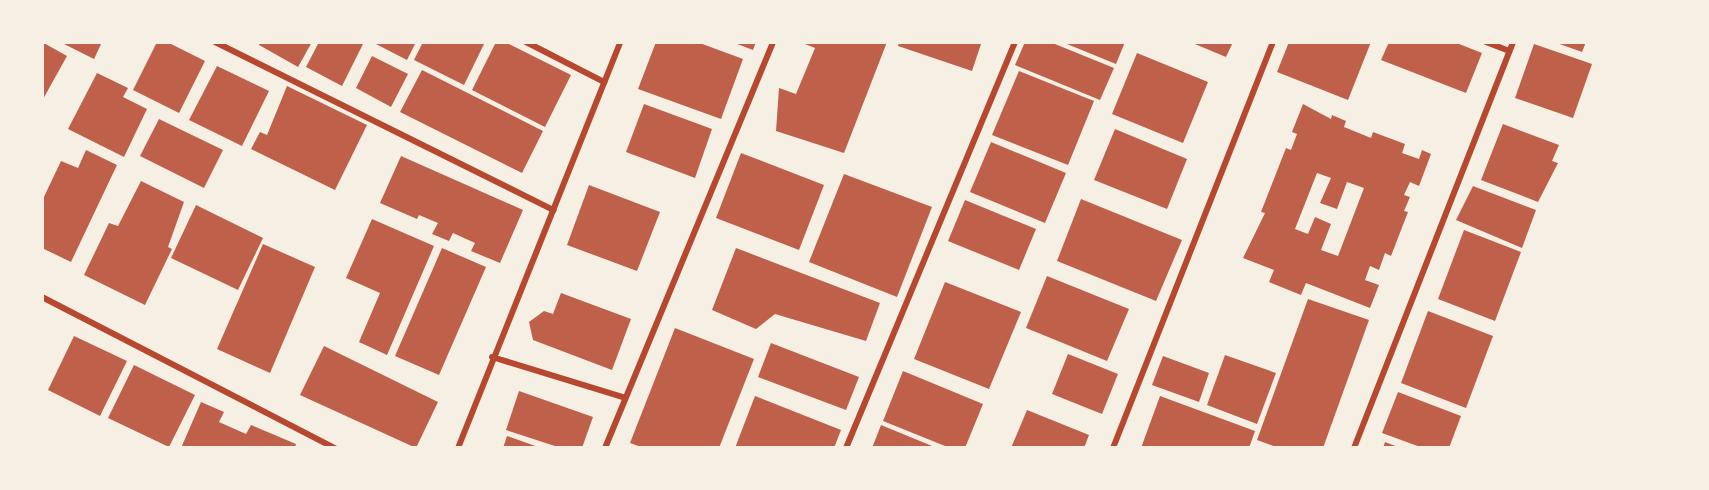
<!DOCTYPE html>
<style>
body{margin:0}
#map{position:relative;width:1709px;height:490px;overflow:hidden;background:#f6efe4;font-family:"Sofia Sans Condensed",sans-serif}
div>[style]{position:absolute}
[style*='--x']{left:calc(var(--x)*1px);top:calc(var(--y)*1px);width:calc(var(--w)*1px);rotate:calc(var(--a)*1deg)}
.building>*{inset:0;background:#bf614a}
.minor>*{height:6px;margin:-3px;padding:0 3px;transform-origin:3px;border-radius:3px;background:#b5482f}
span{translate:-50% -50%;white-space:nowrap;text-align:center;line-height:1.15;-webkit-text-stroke:5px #f6efe4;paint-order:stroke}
.frame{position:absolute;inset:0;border:44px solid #f6efe4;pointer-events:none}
</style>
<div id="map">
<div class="building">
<div style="clip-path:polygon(42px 42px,67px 56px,42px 101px)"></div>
<div style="clip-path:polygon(60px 42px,102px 42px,94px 59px)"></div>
<div style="clip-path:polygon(157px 42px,167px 42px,205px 61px,179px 113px,133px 90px)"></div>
<div style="clip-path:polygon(260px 42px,312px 42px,298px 67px,259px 45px)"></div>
<div style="clip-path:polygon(319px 42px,363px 44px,342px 86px,306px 67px)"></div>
<div style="clip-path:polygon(372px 42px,416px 42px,407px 60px)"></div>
<div style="clip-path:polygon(423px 42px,485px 42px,464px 85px,414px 60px)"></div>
<div style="clip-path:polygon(496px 42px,505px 42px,571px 75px,545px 127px,472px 90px)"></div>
<div style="clip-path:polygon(656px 42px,697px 42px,743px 59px,721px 119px,638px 89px)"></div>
<div style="clip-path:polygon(732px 42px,756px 42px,753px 50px)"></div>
<div style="clip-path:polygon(800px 42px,887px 42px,844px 153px,776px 131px,779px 88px,796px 94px,815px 48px)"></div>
<div style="clip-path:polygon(899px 42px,975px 42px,981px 44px,972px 71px,898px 46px)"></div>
<div style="clip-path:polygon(1025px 42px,1050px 42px,1114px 68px,1100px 100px,1015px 65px)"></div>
<div style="clip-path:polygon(1062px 42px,1125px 42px,1116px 64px)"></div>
<div style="clip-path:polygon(1190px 42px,1233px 42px,1226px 57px)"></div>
<div style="clip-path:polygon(1289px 42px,1371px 42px,1348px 100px,1277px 72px)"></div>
<div style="clip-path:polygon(1389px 42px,1454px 42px,1482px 53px,1466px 93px,1381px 60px)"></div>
<div style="clip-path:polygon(1554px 42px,1586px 42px,1582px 52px)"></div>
<div style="clip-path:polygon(1534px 44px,1592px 64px,1573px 118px,1515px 98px)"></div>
<div style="clip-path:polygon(1137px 53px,1208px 82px,1183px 143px,1112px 114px)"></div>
<div style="clip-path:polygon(372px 56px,408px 74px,391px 107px,356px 88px)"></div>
<div style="clip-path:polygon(217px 66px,269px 91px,242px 146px,189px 120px)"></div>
<div style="clip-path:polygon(422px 70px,543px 131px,522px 173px,400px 112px)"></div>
<div style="clip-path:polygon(1019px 71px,1094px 101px,1068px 165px,992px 135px)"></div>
<div style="clip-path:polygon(97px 73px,128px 88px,123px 97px,147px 109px,124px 157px,68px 129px)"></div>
<div style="clip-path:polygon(287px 86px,367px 125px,335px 190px,251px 149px,260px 132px,267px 135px)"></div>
<div style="clip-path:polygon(644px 104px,712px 129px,695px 178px,626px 152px)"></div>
<div style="clip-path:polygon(evenodd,1303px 104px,1331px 119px,1332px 115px,1346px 121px,1344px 127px,1371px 138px,1373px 132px,1405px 144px,1402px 153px,1419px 159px,1422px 150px,1431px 154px,1419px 186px,1410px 182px,1404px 195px,1410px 197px,1404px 211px,1408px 212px,1391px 256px,1385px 253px,1379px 270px,1370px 266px,1365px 280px,1379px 285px,1370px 308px,1306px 283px,1301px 295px,1269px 282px,1274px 270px,1243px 258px,1265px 213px,1261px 212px,1286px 148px,1291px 150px,1297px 134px,1292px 132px,1303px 104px,1317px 173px,1331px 178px,1320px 203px,1337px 209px,1347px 182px,1364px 188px,1338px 256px,1321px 250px,1331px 224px,1315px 217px,1308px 234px,1295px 229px,1317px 173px)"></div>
<div style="clip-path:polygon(159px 119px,223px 150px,204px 188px,140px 156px)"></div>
<div style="clip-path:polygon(1503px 124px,1559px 145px,1552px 161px,1558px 163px,1538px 202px,1481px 180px)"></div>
<div style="clip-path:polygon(1115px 129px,1187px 159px,1167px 209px,1094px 180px)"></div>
<div style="clip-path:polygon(991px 142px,1066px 173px,1045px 223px,970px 192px)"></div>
<div style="clip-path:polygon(86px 150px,117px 165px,71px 262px,42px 248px,42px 201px,61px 161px,78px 168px)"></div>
<div style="clip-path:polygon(741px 153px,824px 185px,799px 250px,716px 218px)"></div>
<div style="clip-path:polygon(401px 156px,523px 210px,500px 263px,471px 251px,475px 243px,453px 233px,449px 241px,432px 234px,438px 223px,419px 215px,417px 219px,380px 203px)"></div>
<div style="clip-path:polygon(844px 174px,932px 207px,897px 297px,809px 262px)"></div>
<div style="clip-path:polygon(141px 181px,184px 202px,168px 247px,172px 249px,145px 305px,84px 275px,109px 223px,118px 226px)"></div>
<div style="clip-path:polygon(589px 185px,660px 212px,637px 271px,567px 245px)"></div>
<div style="clip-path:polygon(1473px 186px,1536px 210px,1522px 248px,1456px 220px)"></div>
<div style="clip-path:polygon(1081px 199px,1182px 240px,1156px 301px,1057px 261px)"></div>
<div style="clip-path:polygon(965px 200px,1036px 229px,1019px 270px,948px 241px)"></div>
<div style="clip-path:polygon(196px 205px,263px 238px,238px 290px,171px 258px)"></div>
<div style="clip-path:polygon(372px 219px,434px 246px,387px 355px,359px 342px,380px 293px,346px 278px)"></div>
<div style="clip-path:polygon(1464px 230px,1521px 252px,1495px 321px,1438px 299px)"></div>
<div style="clip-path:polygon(263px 244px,315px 267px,270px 373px,217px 349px)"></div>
<div style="clip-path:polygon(442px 248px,486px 267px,439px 375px,395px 356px)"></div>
<div style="clip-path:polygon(736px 248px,880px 303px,866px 341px,775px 314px,756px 329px,712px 310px)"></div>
<div style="clip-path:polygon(1047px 276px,1129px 309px,1107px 361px,1026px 328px)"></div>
<div style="clip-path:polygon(945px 282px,1021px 312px,989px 389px,914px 359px)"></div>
<div style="clip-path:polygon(561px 293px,631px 319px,612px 370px,533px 340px,529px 322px,544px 311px,553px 314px)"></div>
<div style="clip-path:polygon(1308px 299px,1369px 320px,1323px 448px,1279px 448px,1257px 440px)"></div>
<div style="clip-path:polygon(1428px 311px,1493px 336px,1466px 408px,1401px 383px)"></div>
<div style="clip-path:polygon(675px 328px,754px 359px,719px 448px,644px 448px,630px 443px)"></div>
<div style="clip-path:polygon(74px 336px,127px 361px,100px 416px,48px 390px)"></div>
<div style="clip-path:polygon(771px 343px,859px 377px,846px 410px,758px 377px)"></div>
<div style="clip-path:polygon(324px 346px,438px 402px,416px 448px,300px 395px)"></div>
<div style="clip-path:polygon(1068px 354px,1118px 374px,1102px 414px,1052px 394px)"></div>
<div style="clip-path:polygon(1225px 355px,1276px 373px,1257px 424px,1207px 405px)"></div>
<div style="clip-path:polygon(1163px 356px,1209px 373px,1199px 402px,1152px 385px)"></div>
<div style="clip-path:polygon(134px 365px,195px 395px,169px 447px,108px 418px)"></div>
<div style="clip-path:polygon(903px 371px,983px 404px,965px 448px,950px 448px,883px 421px)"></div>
<div style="clip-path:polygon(519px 391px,593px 417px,582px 448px,561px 448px,506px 430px)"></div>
<div style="clip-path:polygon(1398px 392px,1461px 416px,1449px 448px,1423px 448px,1382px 433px)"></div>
<div style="clip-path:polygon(755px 396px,841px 430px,834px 448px,735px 448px)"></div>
<div style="clip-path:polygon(1160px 396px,1255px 431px,1249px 448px,1141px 448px)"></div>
<div style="clip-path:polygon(201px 402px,224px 412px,219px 422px,246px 434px,251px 425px,296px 444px,295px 448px,181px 448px)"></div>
<div style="clip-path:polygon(1027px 410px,1089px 435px,1084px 448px,1011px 448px)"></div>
<div style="clip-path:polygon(881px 425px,937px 448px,872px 448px)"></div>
<div style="clip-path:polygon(507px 436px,541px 448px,503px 448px)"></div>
<div style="clip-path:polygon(1385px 442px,1401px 448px,1383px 448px)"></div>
</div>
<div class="minor">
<div style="--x:215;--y:42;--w:378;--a:26.4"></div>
<div style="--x:526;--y:42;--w:88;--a:27.1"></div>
<div style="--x:1486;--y:42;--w:25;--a:21"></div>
<div style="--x:42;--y:297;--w:330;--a:27.3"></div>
<div style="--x:492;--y:357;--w:137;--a:17"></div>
<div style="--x:458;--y:448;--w:437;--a:-68.2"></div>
<div style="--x:605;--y:448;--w:439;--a:-67.5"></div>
<div style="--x:846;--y:448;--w:440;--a:-67.4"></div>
<div style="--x:1113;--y:448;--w:436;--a:-68.5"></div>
<div style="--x:1354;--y:448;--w:436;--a:-68.6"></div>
</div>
<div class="frame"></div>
</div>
